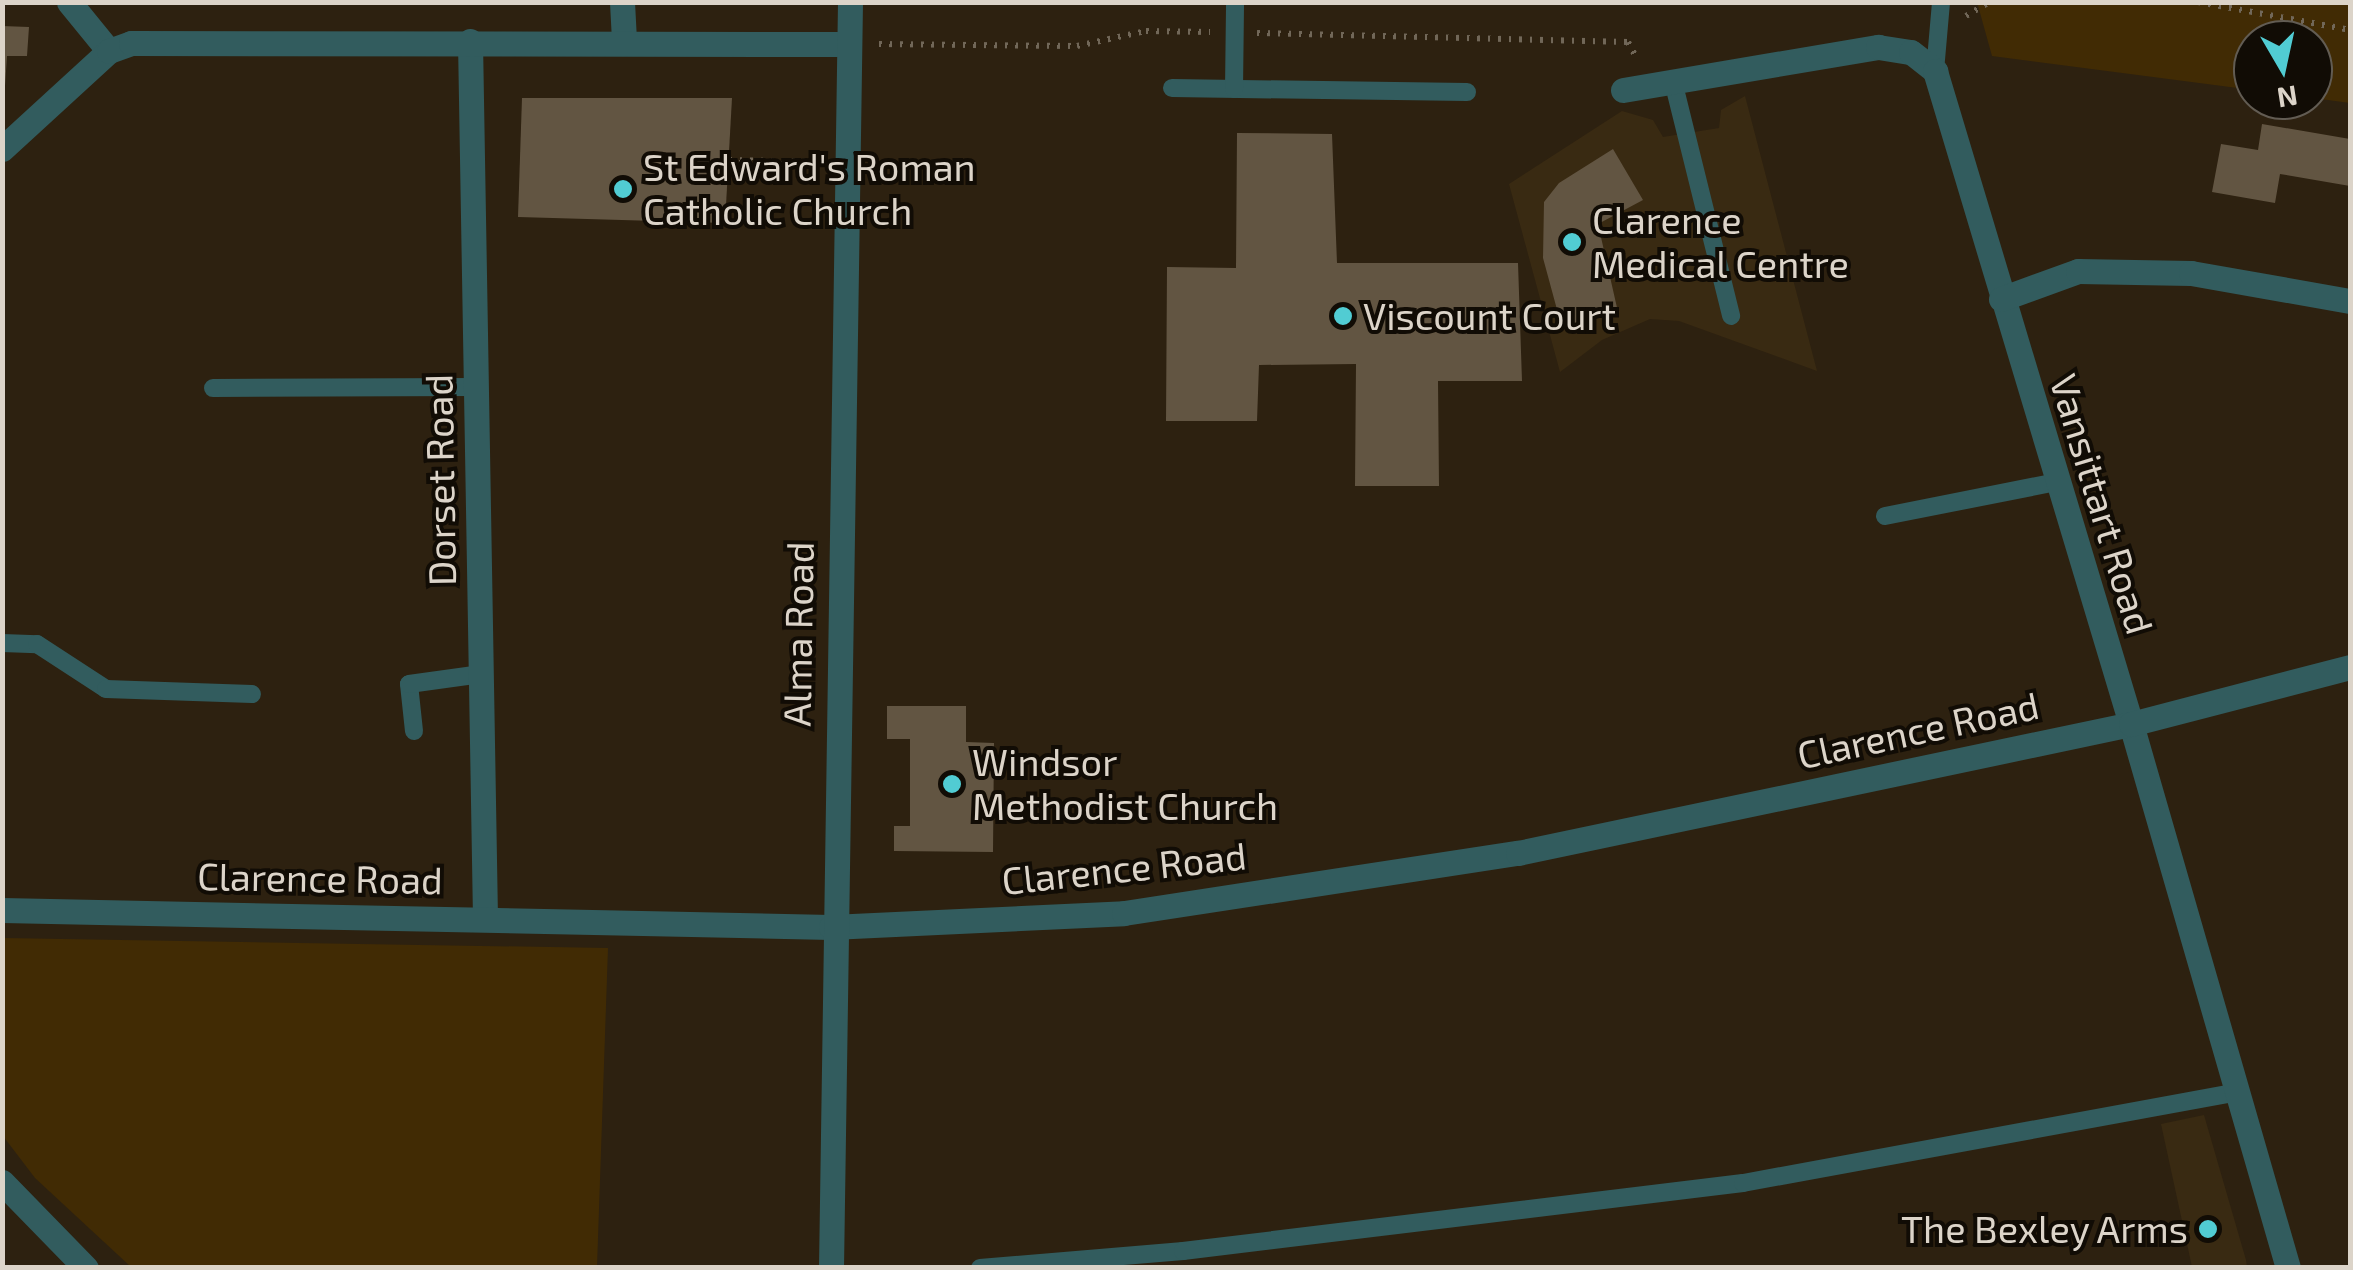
<!DOCTYPE html>
<style>
body{margin:0}
#map{position:relative;width:2353px;height:1270px;overflow:hidden;background:#2d2110;font-family:"Exo 2",sans-serif}
div>[style]{position:absolute}
[style*='--x']{left:calc(var(--x)*1px);top:calc(var(--y)*1px);width:calc(var(--w)*1px);rotate:calc(var(--a)*1deg)}
.built>*{inset:0;background:#392a12}
.green>*{inset:0;background:#412b04}
.building>*{inset:0;background:#625542}
.path>*{height:6px;margin-top:-3px;transform-origin:0;background:repeating-linear-gradient(90deg,#716758 0 2.5px,transparent 0 10.5px)}
.service>*{height:18px;margin:-9px;padding:0 9px;transform-origin:9px;border-radius:9px;background:#325c5e}
.minor>*{height:25px;margin:-12.5px;padding:0 12.5px;transform-origin:12.5px;border-radius:12.5px;background:#325c5e}
.tertiary>*{height:25px;margin:-12.5px;padding:0 12.5px;transform-origin:12.5px;border-radius:12.5px;background:#325c5e}
.dots>*{width:28px;height:28px;translate:-50% -50%;box-sizing:border-box;border:5px solid #110c05;border-radius:50%}
span{translate:-50% -50%;white-space:nowrap;text-align:center;line-height:1.15;-webkit-text-stroke:8px #110c05;paint-order:stroke}
.poi-label{font-size:38px;color:#dcd4c9}
.left{translate:0 -50%;text-align:left}
.right{translate:-100% -50%;text-align:right}
.street-label{font-size:38px;color:#dcd4c9}
.frame{position:absolute;inset:0;border:5px solid #dcd4c9;pointer-events:none}
.north{position:absolute;left:2233px;top:20px;width:100px;height:100px;box-sizing:border-box;background:#110c05;border:2px solid #625c53;border-radius:50%;rotate:171deg;font-size:28px;font-weight:700;line-height:40px;text-align:center;color:#dcd4c9}
.north::after{content:'';display:block;margin:auto;width:35px;height:45px;background:#51ccd3;clip-path:polygon(50% 0,100% 100%,50% 72%,0 100%)}
</style>
<div id="map">
<div class="built">
<div style="clip-path:polygon(1745px 96px,1817px 371px,1679px 321px,1650px 319px,1602px 340px,1560px 372px,1509px 184px,1622px 111px,1653px 120px,1663px 137px,1719px 128px,1721px 110px)"></div>
<div style="clip-path:polygon(2204px 1115px,2246px 1260px,2247px 1267px,2192px 1267px,2161px 1124px)"></div>
</div>
<div class="green">
<div style="clip-path:polygon(1977px 2px,2350px 3px,2350px 103px,2313px 98px,2313px 40px,2253px 40px,2253px 90px,1992px 56px)"></div>
<div style="clip-path:polygon(3px 938px,608px 948px,597px 1267px,131px 1267px,35px 1178px,3px 1136px)"></div>
</div>
<div class="building">
<div style="clip-path:polygon(2px 26px,29px 27px,27px 56px,7px 56px,5px 86px)"></div>
<div style="clip-path:polygon(522px 98px,732px 98px,725px 223px,518px 217px)"></div>
<div style="clip-path:polygon(2262px 124px,2350px 139px,2350px 186px,2280px 174px,2275px 203px,2212px 192px,2221px 144px,2258px 150px)"></div>
<div style="clip-path:polygon(1237px 133px,1332px 134px,1337px 263px,1518px 263px,1522px 381px,1438px 381px,1439px 486px,1355px 486px,1356px 364px,1259px 365px,1257px 421px,1166px 421px,1167px 267px,1236px 268px)"></div>
<div style="clip-path:polygon(1613px 149px,1643px 200px,1598px 224px,1618px 312px,1562px 328px,1543px 258px,1544px 202px,1559px 183px)"></div>
<div style="clip-path:polygon(887px 706px,966px 706px,966px 742px,994px 743px,993px 852px,894px 851px,894px 826px,910px 826px,910px 739px,887px 739px)"></div>
</div>
<div class="path">
<div style="--x:2198;--y:2;--w:155;--a:10.4"></div>
<div style="--x:1966;--y:16;--w:27;--a:-31"></div>
<div style="--x:1257;--y:33;--w:371;--a:1.4"></div>
<div style="--x:1628;--y:42;--w:17;--a:62"></div>
<div style="--x:879;--y:44;--w:198;--a:0.6"></div>
<div style="--x:1077;--y:46;--w:71;--a:-12.3"></div>
<div style="--x:1146;--y:31;--w:64;--a:0.9"></div>
<div style="--x:729;--y:160;--w:88;--a:1.3"></div>
</div>
<div class="service">
<div style="--x:1935;--y:71;--w:69;--a:-85"></div>
<div style="--x:1673;--y:81;--w:242;--a:76.1"></div>
<div style="--x:1172;--y:88;--w:295;--a:0.8"></div>
<div style="--x:1234;--y:89;--w:87;--a:-89.3"></div>
<div style="--x:213;--y:388;--w:263;--a:-0.2"></div>
<div style="--x:1885;--y:516;--w:175;--a:-11.2"></div>
<div style="--x:2;--y:643;--w:35;--a:2"></div>
<div style="--x:37;--y:644;--w:82;--a:33.1"></div>
<div style="--x:106;--y:689;--w:146;--a:2"></div>
<div style="--x:414;--y:731;--w:47;--a:-96.1"></div>
<div style="--x:409;--y:684;--w:73;--a:-7.9"></div>
<div style="--x:980;--y:1268;--w:204;--a:-4.8"></div>
<div style="--x:1183;--y:1251;--w:564;--a:-6.92"></div>
<div style="--x:1743;--y:1183;--w:503;--a:-10.42"></div>
</div>
<div class="minor">
<div style="--x:69;--y:2;--w:63;--a:50.8"></div>
<div style="--x:622;--y:2;--w:38;--a:87"></div>
<div style="--x:470;--y:41;--w:877;--a:89.02"></div>
<div style="--x:1623;--y:90;--w:259;--a:-9.6"></div>
<div style="--x:1878;--y:47;--w:33;--a:9"></div>
<div style="--x:1911;--y:52;--w:31;--a:38"></div>
<div style="--x:1935;--y:71;--w:682;--a:73.29"></div>
<div style="--x:2;--y:149;--w:145;--a:-42.5"></div>
<div style="--x:109;--y:51;--w:23;--a:-20"></div>
<div style="--x:131;--y:43;--w:717;--a:0.08"></div>
<div style="--x:2001;--y:299;--w:82;--a:-20"></div>
<div style="--x:2078;--y:271;--w:113;--a:1"></div>
<div style="--x:2191;--y:273;--w:161;--a:10"></div>
<div style="--x:2;--y:1182;--w:120;--a:45.7"></div>
</div>
<div class="tertiary">
<div style="--x:2131;--y:724;--w:566;--a:73.9"></div>
<div style="--x:2;--y:910;--w:829;--a:1.17"></div>
<div style="--x:831;--y:927;--w:293;--a:-2.7"></div>
<div style="--x:1124;--y:913;--w:399;--a:-8.7"></div>
<div style="--x:1518;--y:853;--w:626;--a:-11.88"></div>
<div style="--x:2131;--y:724;--w:226;--a:-14.6"></div>
<div style="--x:831;--y:1268;--w:1266;--a:-89.14"></div>
</div>
<div class="dots">
<div style="left:623px;top:189px;background:#51ccd3"></div>
<div style="left:1572px;top:242px;background:#51ccd3"></div>
<div style="left:1343px;top:316px;background:#51ccd3"></div>
<div style="left:952px;top:784px;background:#51ccd3"></div>
<div style="left:2208px;top:1229px;background:#51ccd3"></div>
</div>
<div class="poi-label">
<span class="left" style="left:643px;top:189px">St Edward's Roman<br>Catholic Church</span>
<span class="left" style="left:1592px;top:242px">Clarence<br>Medical Centre</span>
<span class="left" style="left:1363px;top:316px">Viscount Court</span>
<span class="left" style="left:972px;top:784px">Windsor<br>Methodist Church</span>
<span class="right" style="left:2188px;top:1229px">The Bexley Arms</span>
</div>
<div class="street-label">
<span style="left:440px;top:480px;rotate:-91deg">Dorset Road</span>
<span style="left:2102px;top:504px;rotate:73deg">Vansittart Road</span>
<span style="left:798px;top:634px;rotate:-89deg">Alma Road</span>
<span style="left:1918px;top:730px;rotate:-12deg">Clarence Road</span>
<span style="left:1124px;top:868px;rotate:-6deg">Clarence Road</span>
<span style="left:320px;top:878px;rotate:1deg">Clarence Road</span>
</div>
<div class="frame"></div>
<div class="north">N</div>
</div>
